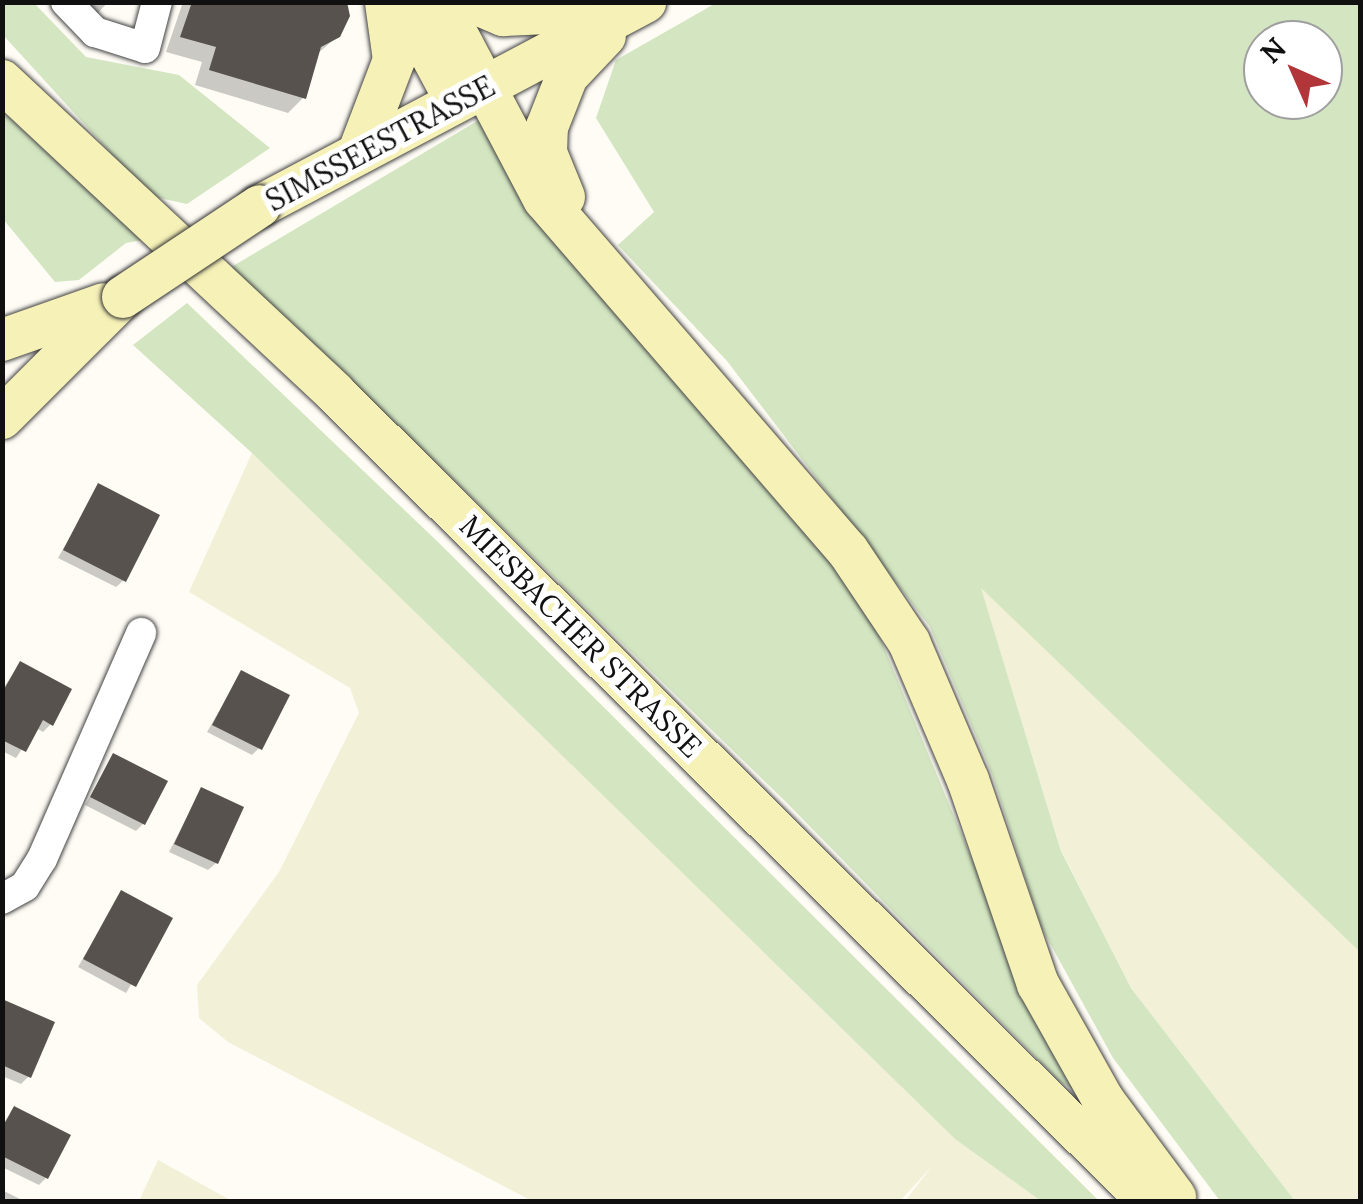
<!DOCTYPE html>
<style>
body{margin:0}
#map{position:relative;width:1363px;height:1204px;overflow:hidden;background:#fefcf5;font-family:Lora,serif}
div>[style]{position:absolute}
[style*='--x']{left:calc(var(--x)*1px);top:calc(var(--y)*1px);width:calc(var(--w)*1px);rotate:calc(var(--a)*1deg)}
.farmland>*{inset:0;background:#f2f0d6}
.green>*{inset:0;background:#d3e6c1}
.shadow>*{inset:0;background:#0003}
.building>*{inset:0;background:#58524e}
.roads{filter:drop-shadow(0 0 2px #434343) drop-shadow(0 0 2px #434343)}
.street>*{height:30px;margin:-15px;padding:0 15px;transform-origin:15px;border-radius:15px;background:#fff}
.secondary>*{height:42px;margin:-21px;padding:0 21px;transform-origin:21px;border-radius:21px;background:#f6f1b7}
.bridges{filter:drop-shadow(0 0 2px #323232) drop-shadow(0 0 2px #323232)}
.secondary-bridge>*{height:42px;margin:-21px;padding:0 21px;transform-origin:21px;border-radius:21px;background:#f6f1b7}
span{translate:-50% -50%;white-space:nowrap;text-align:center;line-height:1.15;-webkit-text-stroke:10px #fff;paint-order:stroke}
.street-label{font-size:30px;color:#101010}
.frame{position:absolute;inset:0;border:5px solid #101010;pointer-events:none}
.north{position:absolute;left:1243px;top:20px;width:100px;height:100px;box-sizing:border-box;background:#fff;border:2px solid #9f9f9f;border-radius:50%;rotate:315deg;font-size:28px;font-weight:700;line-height:40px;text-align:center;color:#101010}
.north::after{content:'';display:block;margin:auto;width:35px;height:45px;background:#b23639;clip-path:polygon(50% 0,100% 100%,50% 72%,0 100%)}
</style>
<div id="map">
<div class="farmland">
<div style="clip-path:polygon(252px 453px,955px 1139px,1041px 1201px,905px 1201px,933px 1165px,900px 1201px,532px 1201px,228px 1042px,199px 1018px,197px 985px,279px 872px,359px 713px,350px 688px,189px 592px)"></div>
<div style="clip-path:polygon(980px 586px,1360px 952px,1360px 1201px,1295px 1201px,1131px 988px,1061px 850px)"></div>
<div style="clip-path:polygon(158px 1160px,232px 1201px,139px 1201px)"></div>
</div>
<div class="green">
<div style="clip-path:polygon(3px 3px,34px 3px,86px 57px,179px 75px,270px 148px,187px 204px,150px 196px,3px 35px)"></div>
<div style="clip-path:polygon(evenodd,716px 3px,1360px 3px,1360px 952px,981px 588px,1061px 851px,1131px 988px,1295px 1201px,1220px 1201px,1113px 1058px,1041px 927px,992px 774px,930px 627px,727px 361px,618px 245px,654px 212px,596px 118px,616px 60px,716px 3px,1263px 40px,1323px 40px,1323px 100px,1263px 100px,1263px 40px)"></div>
<div style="clip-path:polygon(2px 111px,142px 240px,126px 243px,79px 280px,55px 282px,3px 219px)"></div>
<div style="clip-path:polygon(484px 117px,866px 604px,996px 917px,1079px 1093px,1059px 1081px,785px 801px,327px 357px,228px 269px)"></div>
<div style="clip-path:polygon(187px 303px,438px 542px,1099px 1201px,1041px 1201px,955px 1139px,252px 453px,133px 345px)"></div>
</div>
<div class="shadow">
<div style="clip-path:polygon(83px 2px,108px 2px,96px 15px)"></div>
<div style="clip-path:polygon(183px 2px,345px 2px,338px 36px,316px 55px,304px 97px,288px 113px,195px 85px,202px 62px,166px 52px)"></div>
<div style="clip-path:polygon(99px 486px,124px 580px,116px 587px,58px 558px)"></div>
<div style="clip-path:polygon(20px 664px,51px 724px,43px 732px,36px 728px,16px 758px,2px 751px,2px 690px)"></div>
<div style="clip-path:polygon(241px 673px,259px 748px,252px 755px,207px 732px)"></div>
<div style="clip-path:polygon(114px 756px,143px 824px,136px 831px,85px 805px)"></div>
<div style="clip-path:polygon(201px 790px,216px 863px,208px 870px,169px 852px)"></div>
<div style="clip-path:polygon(122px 893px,170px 919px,126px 993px,78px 967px)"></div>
<div style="clip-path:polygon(2px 1002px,29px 1076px,21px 1084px,2px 1076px)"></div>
<div style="clip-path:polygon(14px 1109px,46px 1178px,39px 1185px,2px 1167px,2px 1125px)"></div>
<div style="clip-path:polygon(2px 1190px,26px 1202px,2px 1202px)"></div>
</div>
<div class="building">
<div style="clip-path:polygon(192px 2px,347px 2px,350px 16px,340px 37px,321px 47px,306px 99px,209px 70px,216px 47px,180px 37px)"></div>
<div style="clip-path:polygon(98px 483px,160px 515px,126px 582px,63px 550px)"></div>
<div style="clip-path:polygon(20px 661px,72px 689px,53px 726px,43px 720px,26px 752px,2px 740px,2px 693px)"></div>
<div style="clip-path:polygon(241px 670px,290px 695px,262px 750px,212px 725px)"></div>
<div style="clip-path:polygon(113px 753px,168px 781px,145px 825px,90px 797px)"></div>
<div style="clip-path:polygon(201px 787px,244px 807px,218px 864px,174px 844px)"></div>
<div style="clip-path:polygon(121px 890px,173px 918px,136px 987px,83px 959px)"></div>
<div style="clip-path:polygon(2px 999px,55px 1022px,31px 1078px,2px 1065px)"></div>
<div style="clip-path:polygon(14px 1106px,71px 1135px,48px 1179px,2px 1156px,2px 1128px)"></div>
</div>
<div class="roads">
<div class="street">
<div style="--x:66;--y:2;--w:42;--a:46"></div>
<div style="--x:95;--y:32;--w:52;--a:17.7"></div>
<div style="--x:145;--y:48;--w:48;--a:-75.4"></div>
<div style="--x:2;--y:899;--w:26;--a:-29"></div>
<div style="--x:25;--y:886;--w:32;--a:-58"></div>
<div style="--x:42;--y:859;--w:247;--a:-66.3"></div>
</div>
<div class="secondary">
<div style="--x:403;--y:2;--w:112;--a:61.8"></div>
<div style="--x:440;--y:2;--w:223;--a:62.2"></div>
<div style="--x:544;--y:199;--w:465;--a:49.2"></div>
<div style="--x:848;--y:551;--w:110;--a:56.2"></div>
<div style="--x:909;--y:642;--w:150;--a:66.9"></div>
<div style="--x:968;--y:780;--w:216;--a:71.1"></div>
<div style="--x:1038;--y:984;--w:133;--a:60.7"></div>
<div style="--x:1103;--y:1100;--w:121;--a:53.4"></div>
<div style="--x:472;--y:2;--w:34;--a:23"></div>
<div style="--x:503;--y:15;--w:111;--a:-2.6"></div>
<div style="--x:2;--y:81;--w:456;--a:43.1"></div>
<div style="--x:335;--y:393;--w:1148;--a:44.82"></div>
<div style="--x:360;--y:149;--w:95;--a:-69.1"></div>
<div style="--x:394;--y:60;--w:59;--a:-97.9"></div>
<div style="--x:564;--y:197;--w:48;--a:-112.2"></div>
<div style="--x:546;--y:153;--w:26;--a:-88"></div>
<div style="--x:547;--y:127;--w:55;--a:-68.6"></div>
<div style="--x:567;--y:76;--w:55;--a:-46.5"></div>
<div style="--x:260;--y:206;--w:436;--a:-27.9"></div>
<div style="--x:2;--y:340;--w:108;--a:-19.4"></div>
<div style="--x:2;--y:418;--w:171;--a:-45"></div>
</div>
</div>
<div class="bridges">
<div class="secondary-bridge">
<div style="--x:123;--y:297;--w:164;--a:-33.6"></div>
</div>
</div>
<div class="street-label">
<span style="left:380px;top:143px;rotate:-28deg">SIMSSEESTRASSE</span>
<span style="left:581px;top:636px;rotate:45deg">MIESBACHER STRASSE</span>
</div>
<div class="frame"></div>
<div class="north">N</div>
</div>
